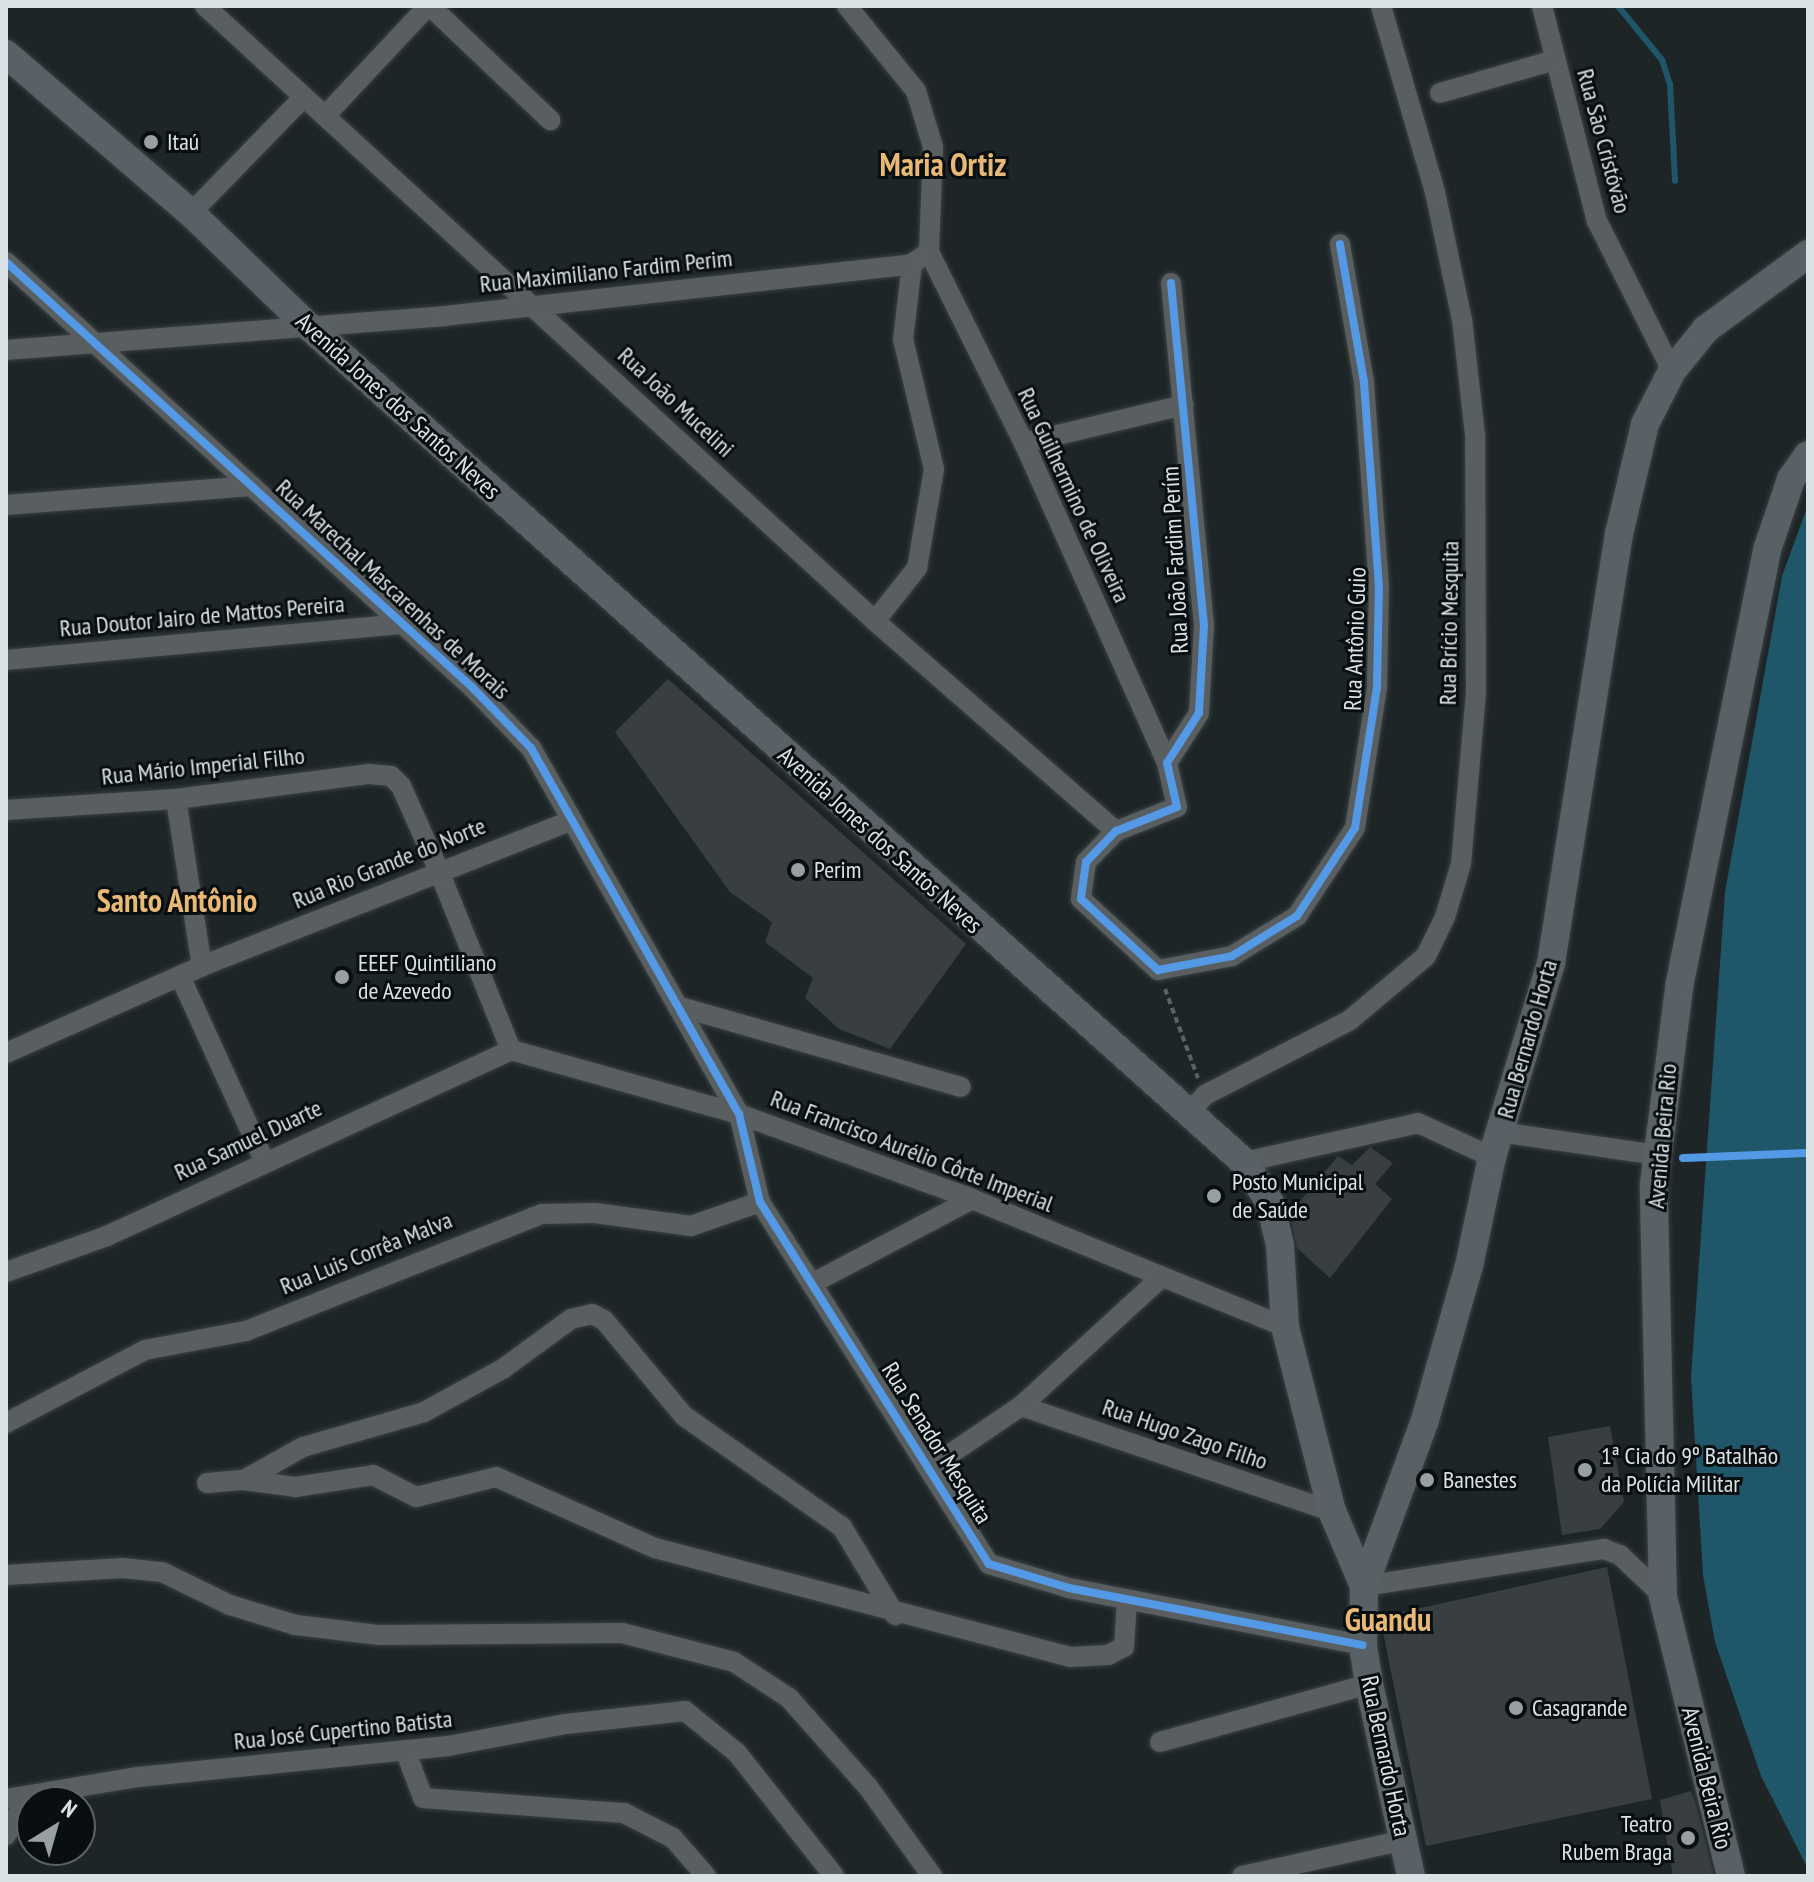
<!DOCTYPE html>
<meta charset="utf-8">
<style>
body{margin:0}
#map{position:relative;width:1814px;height:1882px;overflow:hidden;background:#1e2527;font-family:"PT Sans Narrow",sans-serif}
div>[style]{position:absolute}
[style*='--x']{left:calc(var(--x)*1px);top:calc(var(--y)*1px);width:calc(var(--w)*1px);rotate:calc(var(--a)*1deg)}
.water>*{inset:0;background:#1f5669}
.stream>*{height:6px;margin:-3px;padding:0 3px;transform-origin:3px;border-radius:3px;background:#1f5669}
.building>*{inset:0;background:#393f41}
.path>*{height:4px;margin-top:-2px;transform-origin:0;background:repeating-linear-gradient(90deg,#5d6162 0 6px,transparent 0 10px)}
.roads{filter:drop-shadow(0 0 2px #3b4042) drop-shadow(0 0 2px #3b4042)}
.minor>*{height:20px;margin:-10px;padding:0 10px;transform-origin:10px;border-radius:10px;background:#595e60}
.secondary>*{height:28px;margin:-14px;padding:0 14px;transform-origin:14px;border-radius:14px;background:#586165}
.cycleway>*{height:8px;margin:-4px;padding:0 4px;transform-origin:4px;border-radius:4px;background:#5399e6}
.dots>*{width:22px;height:22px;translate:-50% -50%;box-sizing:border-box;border:4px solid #090e10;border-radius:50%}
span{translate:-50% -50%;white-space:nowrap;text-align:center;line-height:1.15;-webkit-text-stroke:6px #090e10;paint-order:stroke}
.street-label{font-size:24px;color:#dbe2e5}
.poi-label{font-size:24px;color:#dbe2e5}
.left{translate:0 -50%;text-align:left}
.right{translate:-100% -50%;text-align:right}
.district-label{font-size:32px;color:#e8b876;font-weight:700}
.frame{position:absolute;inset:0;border:8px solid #dbe2e5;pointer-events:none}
.north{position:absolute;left:16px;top:1786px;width:80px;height:80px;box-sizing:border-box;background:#090e10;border:2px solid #5d6365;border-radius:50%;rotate:37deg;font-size:22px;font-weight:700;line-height:32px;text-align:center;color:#dbe2e5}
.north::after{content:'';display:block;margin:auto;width:28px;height:36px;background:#99a0a2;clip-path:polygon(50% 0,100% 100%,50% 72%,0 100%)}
</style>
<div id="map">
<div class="water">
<div style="clip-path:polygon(1808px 505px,1808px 1869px,1761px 1776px,1715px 1642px,1703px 1575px,1691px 1377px,1725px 892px,1782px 576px)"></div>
</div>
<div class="stream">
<div style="--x:1618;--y:6;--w:70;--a:50.8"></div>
<div style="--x:1662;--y:60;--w:25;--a:72"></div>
<div style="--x:1670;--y:84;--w:97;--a:87"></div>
</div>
<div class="building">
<div style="clip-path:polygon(668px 679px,966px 944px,890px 1049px,839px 1029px,805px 998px,813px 978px,765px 942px,772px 922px,730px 892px,615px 732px)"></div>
<div style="clip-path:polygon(1370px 1147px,1393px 1163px,1375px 1184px,1392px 1199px,1330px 1278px,1297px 1248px,1290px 1213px,1338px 1156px,1352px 1165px)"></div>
<div style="clip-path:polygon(1610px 1426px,1624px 1502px,1600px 1529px,1562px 1535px,1548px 1437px)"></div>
<div style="clip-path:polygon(1607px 1567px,1652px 1799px,1426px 1846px,1380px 1617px)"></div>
<div style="clip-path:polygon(1691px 1791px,1695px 1801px,1714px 1876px,1673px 1876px,1660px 1800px)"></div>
</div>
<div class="path">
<div style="--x:1165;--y:989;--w:95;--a:69.7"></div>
</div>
<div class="roads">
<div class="minor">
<div style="--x:205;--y:6;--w:909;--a:42.55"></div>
<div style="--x:875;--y:621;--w:320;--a:41.1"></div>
<div style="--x:430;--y:6;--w:166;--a:43.5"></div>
<div style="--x:847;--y:6;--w:109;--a:50.9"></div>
<div style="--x:916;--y:91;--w:59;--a:73.1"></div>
<div style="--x:933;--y:147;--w:105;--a:92.2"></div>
<div style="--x:929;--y:252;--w:21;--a:145"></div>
<div style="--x:912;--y:264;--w:76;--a:96.8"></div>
<div style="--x:903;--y:339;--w:134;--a:76.6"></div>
<div style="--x:934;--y:469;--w:100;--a:99.7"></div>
<div style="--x:917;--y:568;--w:68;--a:128.4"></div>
<div style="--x:1542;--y:6;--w:222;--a:75.7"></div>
<div style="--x:1597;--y:221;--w:168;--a:63.4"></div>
<div style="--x:1440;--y:93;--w:120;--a:-16"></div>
<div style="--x:325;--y:116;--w:151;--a:-46.9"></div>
<div style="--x:191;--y:213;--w:162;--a:-45.8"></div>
<div style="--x:929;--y:252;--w:213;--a:63.6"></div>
<div style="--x:1024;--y:443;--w:350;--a:65.9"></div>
<div style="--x:6;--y:262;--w:631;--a:42.37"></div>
<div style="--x:472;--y:687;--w:85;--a:46"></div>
<div style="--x:531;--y:748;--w:421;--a:60.4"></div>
<div style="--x:739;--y:1114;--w:90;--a:76.6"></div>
<div style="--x:760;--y:1202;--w:428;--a:57.7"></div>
<div style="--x:989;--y:1564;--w:84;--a:16.7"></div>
<div style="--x:1069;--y:1588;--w:299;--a:11"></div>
<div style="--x:1171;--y:283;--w:344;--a:84.5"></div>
<div style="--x:1204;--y:625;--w:88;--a:93.3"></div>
<div style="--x:1199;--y:713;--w:59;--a:122.6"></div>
<div style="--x:1167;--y:763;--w:45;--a:77.2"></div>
<div style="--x:1177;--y:807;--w:66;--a:158.5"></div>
<div style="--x:1116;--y:831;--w:43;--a:134.1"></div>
<div style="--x:1086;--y:862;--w:37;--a:98"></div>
<div style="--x:1081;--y:899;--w:105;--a:42.7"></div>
<div style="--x:1158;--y:970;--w:75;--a:-10.7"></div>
<div style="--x:1232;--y:956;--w:76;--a:-31.6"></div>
<div style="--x:1297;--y:916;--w:105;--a:-56.6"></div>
<div style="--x:1355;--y:828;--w:143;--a:-81.1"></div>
<div style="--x:1377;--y:687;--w:100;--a:-88.9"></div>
<div style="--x:1379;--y:587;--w:206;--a:-94.2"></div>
<div style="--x:1364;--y:382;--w:140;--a:-99.9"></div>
<div style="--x:6;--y:350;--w:439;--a:-4.4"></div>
<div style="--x:444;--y:316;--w:471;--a:-6.3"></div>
<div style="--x:1024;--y:443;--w:164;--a:-13.4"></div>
<div style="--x:6;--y:505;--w:247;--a:-4.4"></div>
<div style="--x:6;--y:660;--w:399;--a:-5.2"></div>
<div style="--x:176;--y:799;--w:169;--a:81.2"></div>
<div style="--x:6;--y:810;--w:170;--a:-3.7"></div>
<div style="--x:176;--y:799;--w:195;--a:-7.4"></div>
<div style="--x:369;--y:774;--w:22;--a:5"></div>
<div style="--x:391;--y:776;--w:14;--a:45"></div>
<div style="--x:401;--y:786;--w:93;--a:65.9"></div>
<div style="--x:439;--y:871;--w:193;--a:68.1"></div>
<div style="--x:180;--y:976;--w:202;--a:65.5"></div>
<div style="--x:677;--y:1006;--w:295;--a:15.9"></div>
<div style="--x:511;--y:1050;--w:237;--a:15.7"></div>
<div style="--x:739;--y:1114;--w:248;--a:20"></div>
<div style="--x:972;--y:1199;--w:338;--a:22.2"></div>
<div style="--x:6;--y:1053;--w:214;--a:-23.9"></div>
<div style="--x:202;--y:966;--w:398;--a:-21.5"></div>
<div style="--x:1187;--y:1115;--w:27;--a:-48"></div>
<div style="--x:1205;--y:1095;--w:163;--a:-27.3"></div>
<div style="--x:1350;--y:1020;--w:99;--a:-40.1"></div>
<div style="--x:1426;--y:956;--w:43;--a:-64"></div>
<div style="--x:1445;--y:917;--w:55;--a:-73.2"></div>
<div style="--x:1461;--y:864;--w:173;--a:-85"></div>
<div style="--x:1476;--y:692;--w:257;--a:-90.2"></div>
<div style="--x:1475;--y:435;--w:116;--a:-96.4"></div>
<div style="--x:1462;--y:320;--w:131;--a:-101.9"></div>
<div style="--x:1435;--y:192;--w:194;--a:-106.2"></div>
<div style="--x:1499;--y:1132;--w:159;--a:8.3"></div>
<div style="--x:1244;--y:1162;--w:178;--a:-12.6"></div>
<div style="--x:1418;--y:1123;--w:81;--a:24.7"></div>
<div style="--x:6;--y:1272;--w:107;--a:-19.6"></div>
<div style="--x:107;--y:1236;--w:445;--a:-24.7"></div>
<div style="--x:813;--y:1283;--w:180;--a:-27.8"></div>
<div style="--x:1021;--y:1406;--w:328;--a:18.7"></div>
<div style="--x:6;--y:1423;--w:157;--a:-27.7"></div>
<div style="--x:145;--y:1350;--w:103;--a:-10.7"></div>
<div style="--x:246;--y:1331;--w:318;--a:-21.6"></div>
<div style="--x:542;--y:1214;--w:53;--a:-1.1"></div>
<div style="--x:595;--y:1213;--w:97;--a:7.7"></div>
<div style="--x:691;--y:1226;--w:73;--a:-19.2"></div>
<div style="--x:931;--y:1467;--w:109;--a:-34.1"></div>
<div style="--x:1021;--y:1406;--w:191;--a:-42.5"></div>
<div style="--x:244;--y:1480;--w:68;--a:-29.2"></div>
<div style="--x:303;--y:1447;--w:126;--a:-16.1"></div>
<div style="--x:424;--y:1412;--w:91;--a:-28.8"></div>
<div style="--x:504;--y:1368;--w:83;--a:-36.2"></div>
<div style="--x:571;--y:1319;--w:22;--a:-13"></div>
<div style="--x:592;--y:1314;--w:13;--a:27"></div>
<div style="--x:604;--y:1320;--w:125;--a:50.2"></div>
<div style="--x:684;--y:1416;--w:193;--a:35.1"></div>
<div style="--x:842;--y:1527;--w:103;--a:58.9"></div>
<div style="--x:207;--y:1483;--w:37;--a:-5"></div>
<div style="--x:244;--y:1480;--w:51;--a:7.8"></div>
<div style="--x:295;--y:1487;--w:79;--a:-8.7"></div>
<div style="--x:373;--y:1475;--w:48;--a:27.1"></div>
<div style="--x:416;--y:1497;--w:82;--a:-14"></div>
<div style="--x:496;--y:1477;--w:174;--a:24.1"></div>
<div style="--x:655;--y:1548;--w:429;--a:14.7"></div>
<div style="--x:1070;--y:1657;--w:38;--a:-3"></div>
<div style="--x:1108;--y:1655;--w:18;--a:-27"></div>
<div style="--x:1124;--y:1647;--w:46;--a:-86.3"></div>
<div style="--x:6;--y:1575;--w:117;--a:-3.4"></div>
<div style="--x:123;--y:1568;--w:39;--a:6"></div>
<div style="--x:162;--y:1572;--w:76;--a:25.9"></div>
<div style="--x:230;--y:1605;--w:69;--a:16.9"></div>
<div style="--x:296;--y:1625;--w:84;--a:6.9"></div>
<div style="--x:379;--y:1635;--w:243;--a:-0.5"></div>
<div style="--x:622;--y:1633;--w:116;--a:14.5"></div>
<div style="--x:734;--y:1662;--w:66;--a:33.2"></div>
<div style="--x:789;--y:1698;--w:119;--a:48.4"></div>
<div style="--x:868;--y:1787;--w:110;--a:54.3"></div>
<div style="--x:1364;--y:1586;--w:243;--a:-8.8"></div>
<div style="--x:1604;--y:1549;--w:17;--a:21"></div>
<div style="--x:1620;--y:1555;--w:59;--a:43.6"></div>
<div style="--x:1160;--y:1742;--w:217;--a:-15.5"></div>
<div style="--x:405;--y:1750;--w:51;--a:69.4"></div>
<div style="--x:423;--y:1798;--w:202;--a:4.3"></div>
<div style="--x:624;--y:1813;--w:55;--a:27"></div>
<div style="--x:673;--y:1838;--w:50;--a:49"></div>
<div style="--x:6;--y:1799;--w:134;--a:-9.5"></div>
<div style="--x:138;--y:1777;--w:312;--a:-5.7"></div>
<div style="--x:448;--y:1746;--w:120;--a:-10.6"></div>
<div style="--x:566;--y:1724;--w:120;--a:-6.2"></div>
<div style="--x:685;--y:1711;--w:67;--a:38.9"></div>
<div style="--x:737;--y:1753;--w:157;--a:51.7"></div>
<div style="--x:6;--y:1835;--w:45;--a:-60.6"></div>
<div style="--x:1242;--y:1876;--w:166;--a:-12.5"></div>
</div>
<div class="secondary">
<div style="--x:6;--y:54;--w:244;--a:40.7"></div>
<div style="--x:191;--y:213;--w:158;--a:44"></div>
<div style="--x:305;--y:323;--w:1259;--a:41.78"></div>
<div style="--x:1244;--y:1162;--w:49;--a:57.6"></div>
<div style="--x:1270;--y:1203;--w:43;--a:76.6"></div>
<div style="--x:1280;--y:1245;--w:82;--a:86.5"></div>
<div style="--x:1285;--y:1327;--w:190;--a:75.7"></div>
<div style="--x:1332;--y:1511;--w:82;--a:66.9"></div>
<div style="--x:1411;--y:1876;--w:197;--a:-102.3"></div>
<div style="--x:1369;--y:1684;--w:39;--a:-99"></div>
<div style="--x:1363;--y:1645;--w:59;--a:-89"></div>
<div style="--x:1364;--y:1586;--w:177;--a:-69.8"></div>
<div style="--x:1425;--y:1420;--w:160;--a:-74.1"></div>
<div style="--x:1469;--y:1266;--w:111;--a:-78.1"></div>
<div style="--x:1492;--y:1157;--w:203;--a:-73.1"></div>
<div style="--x:1551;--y:963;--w:434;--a:-81"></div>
<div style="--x:1619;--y:534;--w:113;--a:-76.7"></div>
<div style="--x:1645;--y:424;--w:59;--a:-63"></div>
<div style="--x:1672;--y:371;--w:54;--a:-51"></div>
<div style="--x:1706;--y:329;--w:127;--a:-36.3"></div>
<div style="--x:1731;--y:1876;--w:288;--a:-103.7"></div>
<div style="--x:1663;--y:1596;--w:412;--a:-91.3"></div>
<div style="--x:1654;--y:1184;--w:204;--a:-82.7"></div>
<div style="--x:1680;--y:982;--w:441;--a:-78.6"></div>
<div style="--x:1767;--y:550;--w:75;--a:-71.3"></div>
<div style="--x:1791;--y:479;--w:29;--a:-55"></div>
</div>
</div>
<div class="cycleway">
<div style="--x:6;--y:262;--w:631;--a:42.37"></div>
<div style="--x:472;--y:687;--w:85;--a:46"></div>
<div style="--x:531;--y:748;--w:421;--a:60.4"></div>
<div style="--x:739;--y:1114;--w:90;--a:76.6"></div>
<div style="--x:760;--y:1202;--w:428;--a:57.7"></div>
<div style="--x:989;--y:1564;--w:84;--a:16.7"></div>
<div style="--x:1069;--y:1588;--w:299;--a:11"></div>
<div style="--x:1171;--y:283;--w:344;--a:84.5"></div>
<div style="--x:1204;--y:625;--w:88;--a:93.3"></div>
<div style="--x:1199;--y:713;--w:59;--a:122.6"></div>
<div style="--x:1167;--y:763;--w:45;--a:77.2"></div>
<div style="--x:1177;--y:807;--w:66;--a:158.5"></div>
<div style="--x:1116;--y:831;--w:43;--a:134.1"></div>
<div style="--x:1086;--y:862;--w:37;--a:98"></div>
<div style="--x:1081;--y:899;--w:105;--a:42.7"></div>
<div style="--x:1158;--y:970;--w:75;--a:-10.7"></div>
<div style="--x:1232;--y:956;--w:76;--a:-31.6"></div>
<div style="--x:1297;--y:916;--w:105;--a:-56.6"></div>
<div style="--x:1355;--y:828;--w:143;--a:-81.1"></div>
<div style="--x:1377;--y:687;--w:100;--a:-88.9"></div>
<div style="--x:1379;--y:587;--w:206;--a:-94.2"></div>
<div style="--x:1364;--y:382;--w:140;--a:-99.9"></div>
<div style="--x:1683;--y:1158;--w:125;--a:-2.3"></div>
</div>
<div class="dots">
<div style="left:151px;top:142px;background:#99a0a2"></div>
<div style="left:798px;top:870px;background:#99a0a2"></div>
<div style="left:342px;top:977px;background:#99a0a2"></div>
<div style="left:1214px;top:1196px;background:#99a0a2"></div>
<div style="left:1585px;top:1470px;background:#99a0a2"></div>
<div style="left:1427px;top:1480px;background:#99a0a2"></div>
<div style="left:1516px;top:1708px;background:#99a0a2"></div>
<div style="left:1688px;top:1838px;background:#99a0a2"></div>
</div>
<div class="street-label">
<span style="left:1604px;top:141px;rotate:75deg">Rua São Cristóvão</span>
<span style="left:606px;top:271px;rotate:-6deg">Rua Maximiliano Fardim Perim</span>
<span style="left:676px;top:402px;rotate:43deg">Rua João Mucelini</span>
<span style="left:398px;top:406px;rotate:42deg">Avenida Jones dos Santos Neves</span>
<span style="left:1074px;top:495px;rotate:65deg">Rua Guilhermino de Oliveira</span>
<span style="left:1175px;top:560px;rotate:-93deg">Rua João Fardim Perím</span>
<span style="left:393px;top:589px;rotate:43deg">Rua Marechal Mascarenhas de Morais</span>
<span style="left:202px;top:616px;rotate:-5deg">Rua Doutor Jairo de Mattos Pereira</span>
<span style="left:1449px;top:623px;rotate:-89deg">Rua Brício Mesquita</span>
<span style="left:1355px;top:639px;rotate:-88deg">Rua Antônio Guio</span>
<span style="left:203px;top:766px;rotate:-6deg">Rua Mário Imperial Filho</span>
<span style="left:880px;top:840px;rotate:42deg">Avenida Jones dos Santos Neves</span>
<span style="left:389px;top:863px;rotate:-22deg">Rua Rio Grande do Norte</span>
<span style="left:1527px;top:1039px;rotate:-74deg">Rua Bernardo Horta</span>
<span style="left:1662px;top:1136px;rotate:-85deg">Avenida Beira Rio</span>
<span style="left:248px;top:1140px;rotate:-25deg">Rua Samuel Duarte</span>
<span style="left:912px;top:1151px;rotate:21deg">Rua Francisco Aurélio Côrte Imperial</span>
<span style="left:366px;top:1253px;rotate:-22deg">Rua Luis Corrêa Malva</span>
<span style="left:1185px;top:1434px;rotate:19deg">Rua Hugo Zago Filho</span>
<span style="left:937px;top:1443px;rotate:58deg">Rua Senador Mesquita</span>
<span style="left:343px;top:1730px;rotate:-6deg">Rua José Cupertino Batista</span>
<span style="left:1386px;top:1756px;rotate:78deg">Rua Bernardo Horta</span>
<span style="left:1707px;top:1778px;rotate:76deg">Avenida Beira Rio</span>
</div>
<div class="poi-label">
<span class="left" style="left:167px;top:142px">Itaú</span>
<span class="left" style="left:814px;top:870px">Perim</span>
<span class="left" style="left:358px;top:977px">EEEF Quintiliano<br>de Azevedo</span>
<span class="left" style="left:1232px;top:1196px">Posto Municipal<br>de Saúde</span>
<span class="left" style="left:1601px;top:1470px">1ª Cia do 9º Batalhão<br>da Polícia Militar</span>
<span class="left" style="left:1443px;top:1480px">Banestes</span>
<span class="left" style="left:1532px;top:1708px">Casagrande</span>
<span class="right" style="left:1672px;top:1838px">Teatro<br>Rubem Braga</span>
</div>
<div class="district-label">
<span style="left:943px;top:164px">Maria Ortiz</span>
<span style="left:177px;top:900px">Santo Antônio</span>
<span style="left:1388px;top:1619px">Guandu</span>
</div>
<div class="frame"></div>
<div class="north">N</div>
</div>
